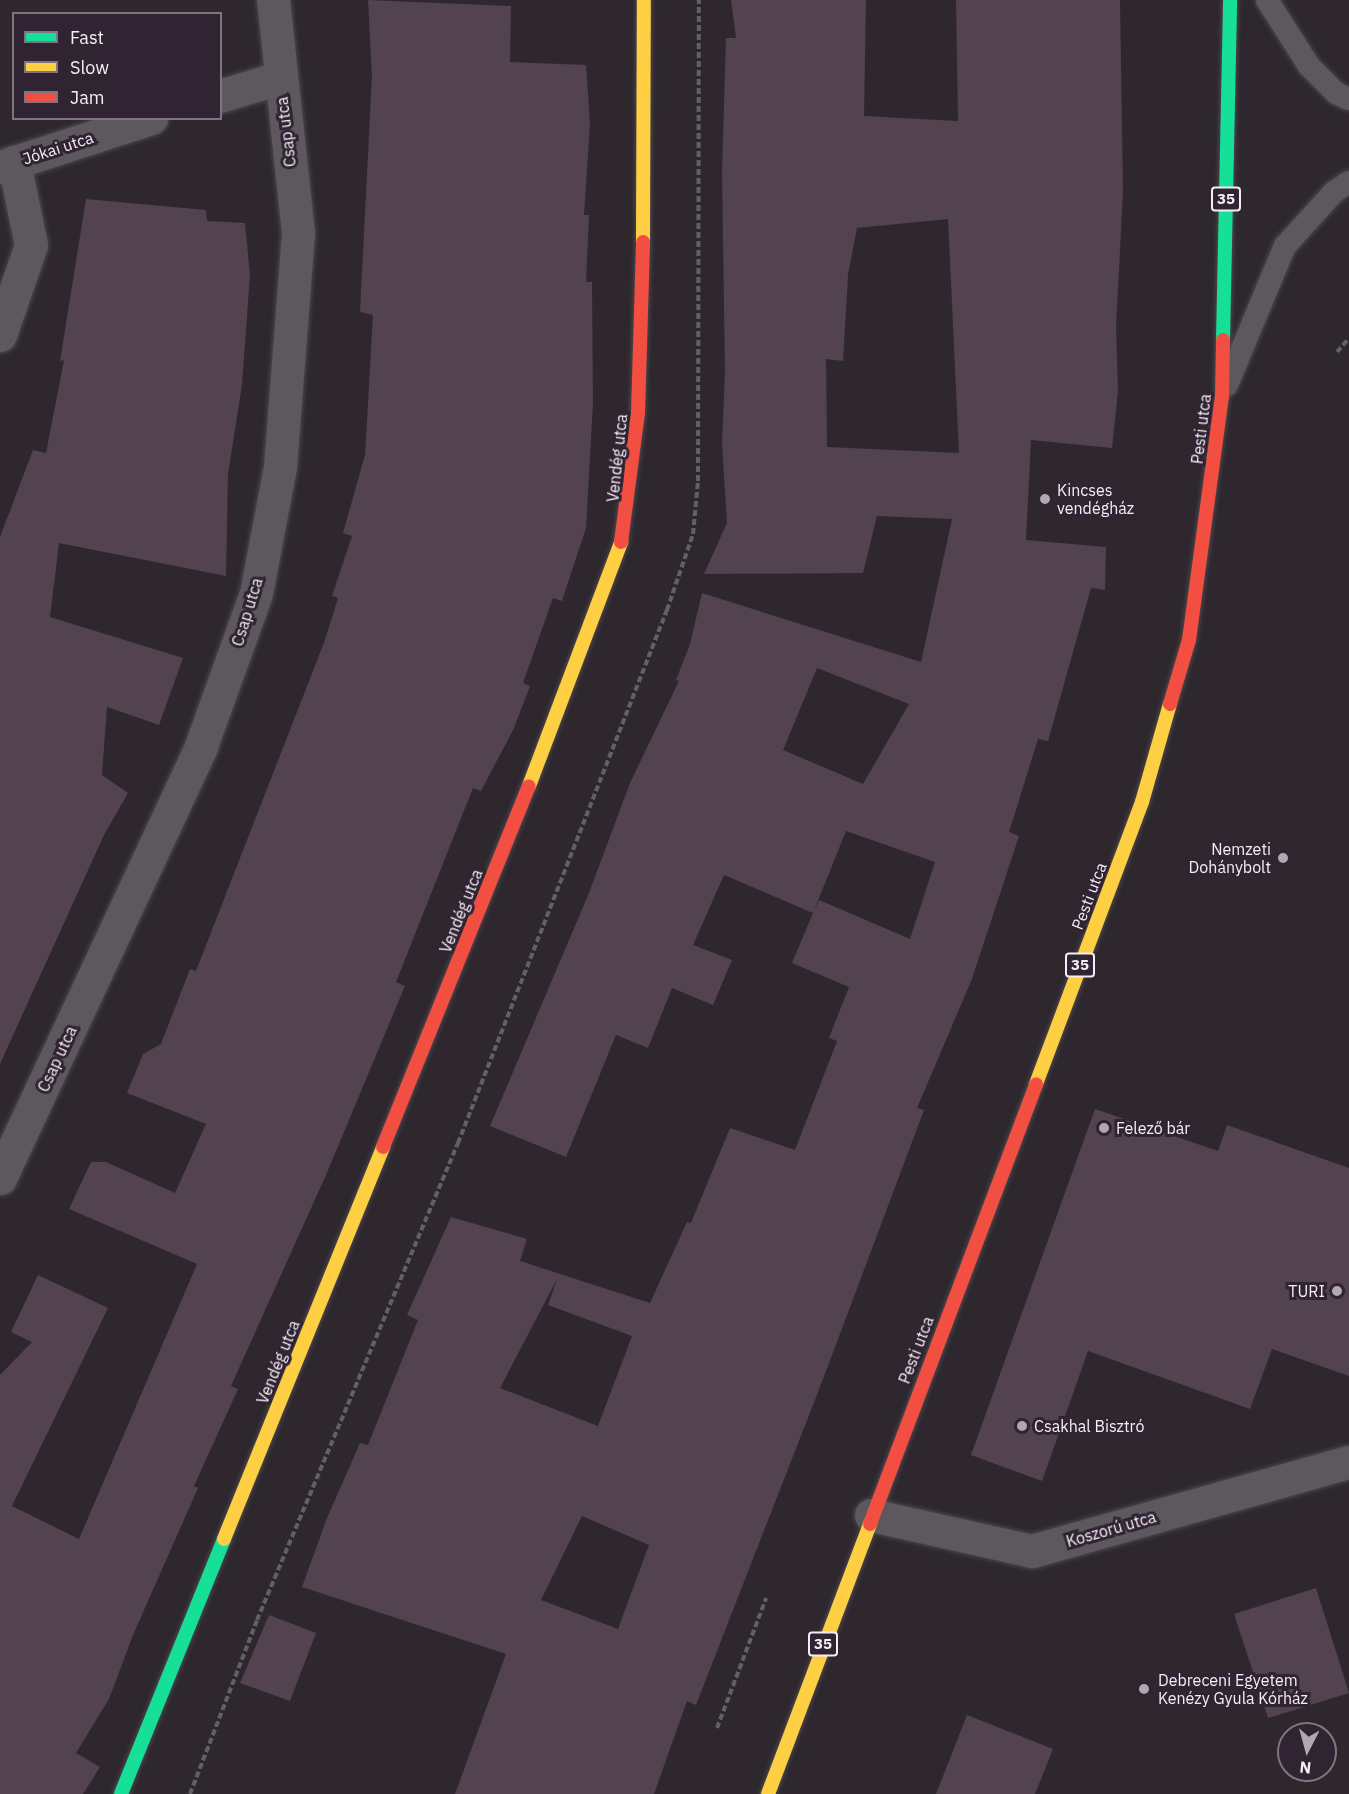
<!DOCTYPE html>
<meta charset="utf-8">
<style>
body{margin:0}
#map{position:relative;width:1349px;height:1794px;overflow:hidden;background:#2e282e;font-family:"IBM Plex Sans",sans-serif}
div>[style]{position:absolute}
[style*='--x']{left:calc(var(--x)*1px);top:calc(var(--y)*1px);width:calc(var(--w)*1px);rotate:calc(var(--a)*1deg)}
.building>*{inset:0;background:#53424f}
.path>*{height:4px;margin-top:-2px;transform-origin:0;background:repeating-linear-gradient(90deg,#645f64 0 6px,transparent 0 9px)}
.roads{filter:drop-shadow(0 0 2px #4b454c) drop-shadow(0 0 2px #4b454c)}
.lane>*{height:22px;margin:-11px;padding:0 11px;transform-origin:11px;border-radius:11px;background:#5d585e}
.street>*{height:33px;margin:-16.5px;padding:0 16.5px;transform-origin:16.5px;border-radius:16.5px;background:#5d585e}
.fast>*{height:14px;margin:-7px;padding:0 7px;transform-origin:7px;border-radius:7px;background:#16e098}
.slow>*{height:14px;margin:-7px;padding:0 7px;transform-origin:7px;border-radius:7px;background:#ffcf43}
.jam>*{height:14px;margin:-7px;padding:0 7px;transform-origin:7px;border-radius:7px;background:#f24e42}
.dots>*{width:16px;height:16px;translate:-50% -50%;box-sizing:border-box;border:3px solid #302432;border-radius:50%}
span{translate:-50% -50%;white-space:nowrap;text-align:center;line-height:1.15;-webkit-text-stroke:6px #302432;paint-order:stroke}
.shield-label span{padding:2px 4px;background:#302432;border:2px solid;border-radius:4px;-webkit-text-stroke-width:0}
.shield-label{font-size:15px;color:#f5edf6;font-weight:700}
.street-label{font-size:16px;color:#f5edf6}
.poi-label{font-size:16px;color:#f5edf6}
.left{translate:0 -50%;text-align:left}
.right{translate:-100% -50%;text-align:right}
.legend{position:absolute;left:12px;top:12px;width:210px;height:108px;box-sizing:border-box;background:#302432;border:2px solid #7f7480;margin:0;padding:8px 10px;list-style:none;font-size:18px;color:#f5edf6}
.legend li{display:flex;align-items:center;gap:12px;height:30px}
.legend b{width:30px;border:2px solid #7f7480}
.north{position:absolute;left:1277px;top:1722px;width:60px;height:60px;box-sizing:border-box;background:#302432;border:2px solid #7f7480;border-radius:50%;rotate:186deg;font-size:16px;font-weight:700;line-height:24px;text-align:center;color:#f5edf6}
.north::after{content:'';display:block;margin:auto;width:21px;height:27px;background:#afa8b0;clip-path:polygon(50% 0,100% 100%,50% 72%,0 100%)}
</style>
<div id="map">
<div class="building">
<div style="clip-path:polygon(368px 0,511px 6px,510px 62px,586px 65px,590px 123px,584px 215px,589px 215px,586px 282px,592px 282px,593px 404px,586px 528px,562px 601px,553px 598px,523px 683px,530px 686px,514px 728px,481px 791px,473px 788px,396px 982px,405px 986px,326px 1175px,231px 1386px,238px 1389px,194px 1486px,198px 1488px,133px 1635px,109px 1699px,76px 1753px,100px 1767px,83px 1794px,0 1794px,0 1375px,32px 1342px,11px 1332px,38px 1275px,108px 1308px,12px 1506px,79px 1539px,197px 1264px,69px 1209px,91px 1162px,106px 1162px,175px 1193px,206px 1124px,127px 1093px,143px 1054px,161px 1044px,190px 969px,196px 971px,325px 640px,338px 598px,332px 596px,352px 536px,343px 533px,365px 455px,373px 315px,360px 312px,372px 76px)"></div>
<div style="clip-path:polygon(evenodd,731px 0,866px 0,864px 116px,958px 121px,956px 0,1120px 0,1123px 192px,1116px 327px,1118px 391px,1112px 448px,1031px 440px,1026px 540px,1106px 547px,1105px 590px,1091px 588px,1048px 741px,1038px 739px,1009px 832px,1019px 836px,972px 979px,917px 1108px,924px 1110px,820px 1387px,696px 1705px,687px 1701px,654px 1794px,455px 1794px,506px 1654px,302px 1587px,327px 1518px,360px 1443px,368px 1445px,418px 1320px,407px 1315px,451px 1217px,527px 1239px,520px 1261px,650px 1303px,687px 1222px,691px 1223px,730px 1128px,795px 1150px,837px 1041px,829px 1038px,849px 987px,792px 963px,813px 913px,724px 875px,693px 945px,732px 960px,713px 1005px,672px 988px,648px 1048px,616px 1035px,566px 1157px,490px 1126px,589px 893px,630px 783px,679px 681px,676px 680px,690px 644px,702px 593px,921px 662px,952px 519px,877px 516px,863px 573px,704px 574px,727px 523px,722px 444px,725px 371px,722px 172px,726px 38px,736px 38px,731px 0,948px 219px,959px 453px,827px 447px,826px 359px,843px 361px,848px 275px,857px 228px,948px 219px,731px 0,817px 668px,909px 704px,863px 784px,783px 750px,817px 668px,731px 0,846px 831px,935px 862px,910px 939px,819px 900px,813px 913px,846px 831px,731px 0,557px 1279px,548px 1305px,632px 1336px,598px 1426px,500px 1388px,557px 1279px,731px 0,582px 1516px,649px 1545px,618px 1629px,541px 1600px,582px 1516px)"></div>
<div style="clip-path:polygon(86px 199px,206px 210px,207px 221px,245px 223px,250px 275px,242px 385px,228px 474px,226px 576px,59px 543px,50px 617px,183px 658px,159px 725px,107px 707px,102px 775px,128px 793px,104px 835px,0 1064px,0 537px,33px 450px,46px 453px,64px 360px,60px 361px)"></div>
<div style="clip-path:polygon(1095px 1109px,1218px 1151px,1227px 1125px,1349px 1168px,1349px 1376px,1272px 1349px,1250px 1409px,1088px 1351px,1042px 1481px,971px 1455px)"></div>
<div style="clip-path:polygon(1316px 1588px,1349px 1693px,1268px 1718px,1234px 1614px)"></div>
<div style="clip-path:polygon(269px 1615px,316px 1633px,290px 1701px,240px 1683px)"></div>
<div style="clip-path:polygon(967px 1715px,1053px 1749px,1035px 1794px,936px 1794px)"></div>
</div>
<div class="path">
<div style="--x:1337;--y:352;--w:18;--a:-49"></div>
<div style="--x:717;--y:1728;--w:139;--a:-69.3"></div>
<div style="--x:190;--y:1794;--w:186;--a:-68.9"></div>
<div style="--x:257;--y:1620;--w:518;--a:-67.15"></div>
<div style="--x:458;--y:1143;--w:573;--a:-68.59"></div>
<div style="--x:667;--y:610;--w:80;--a:-71.1"></div>
<div style="--x:693;--y:534;--w:53;--a:-84.6"></div>
<div style="--x:698;--y:481;--w:481;--a:-89.9"></div>
</div>
<div class="roads">
<div class="lane">
<div style="--x:1267;--y:0;--w:78;--a:57.5"></div>
<div style="--x:1309;--y:66;--w:38;--a:45"></div>
<div style="--x:1336;--y:93;--w:14;--a:25"></div>
<div style="--x:1227;--y:385;--w:151;--a:-67.4"></div>
<div style="--x:1285;--y:246;--w:73;--a:-47.8"></div>
<div style="--x:1334;--y:192;--w:18;--a:-34"></div>
</div>
<div class="street">
<div style="--x:220;--y:96;--w:62;--a:-17"></div>
<div style="--x:0;--y:167;--w:159;--a:-18"></div>
<div style="--x:0;--y:335;--w:95;--a:-71"></div>
<div style="--x:31;--y:245;--w:85;--a:-101.6"></div>
<div style="--x:0;--y:1178;--w:476;--a:-65"></div>
<div style="--x:201;--y:746;--w:163;--a:-70.2"></div>
<div style="--x:256;--y:593;--w:128;--a:-79.2"></div>
<div style="--x:280;--y:467;--w:235;--a:-85.6"></div>
<div style="--x:298;--y:233;--w:234;--a:-96.1"></div>
<div style="--x:871;--y:1515;--w:165;--a:12.6"></div>
<div style="--x:1032;--y:1551;--w:329;--a:-15.7"></div>
</div>
<div class="fast">
<div style="--x:1223;--y:340;--w:340;--a:-88.8"></div>
<div style="--x:121;--y:1794;--w:275;--a:-68"></div>
</div>
<div class="slow">
<div style="--x:643;--y:242;--w:242;--a:-89.8"></div>
<div style="--x:529;--y:786;--w:261;--a:-69.3"></div>
<div style="--x:1036;--y:1084;--w:301;--a:-69.4"></div>
<div style="--x:1142;--y:802;--w:102;--a:-74.1"></div>
<div style="--x:224;--y:1539;--w:423;--a:-67.9"></div>
<div style="--x:768;--y:1794;--w:289;--a:-69.3"></div>
</div>
<div class="jam">
<div style="--x:621;--y:542;--w:130;--a:-82.5"></div>
<div style="--x:638;--y:413;--w:171;--a:-88.3"></div>
<div style="--x:1170;--y:704;--w:67;--a:-73.5"></div>
<div style="--x:1189;--y:640;--w:245;--a:-82.3"></div>
<div style="--x:1222;--y:397;--w:57;--a:-89"></div>
<div style="--x:383;--y:1147;--w:389;--a:-68"></div>
<div style="--x:870;--y:1524;--w:470;--a:-69.3"></div>
</div>
</div>
<div class="dots">
<div style="left:1045px;top:499px;background:#afa8b0"></div>
<div style="left:1283px;top:858px;background:#afa8b0"></div>
<div style="left:1104px;top:1128px;background:#afa8b0"></div>
<div style="left:1337px;top:1291px;background:#afa8b0"></div>
<div style="left:1022px;top:1426px;background:#afa8b0"></div>
<div style="left:1144px;top:1689px;background:#afa8b0"></div>
</div>
<div class="shield-label">
<span style="left:1226px;top:199px">35</span>
<span style="left:1080px;top:965px">35</span>
<span style="left:823px;top:1644px">35</span>
</div>
<div class="street-label">
<span style="left:286px;top:132px;rotate:-97deg">Csap utca</span>
<span style="left:58px;top:148px;rotate:-18deg">Jókai utca</span>
<span style="left:1201px;top:429px;rotate:-83deg">Pesti utca</span>
<span style="left:617px;top:458px;rotate:-84deg">Vendég utca</span>
<span style="left:247px;top:612px;rotate:-73deg">Csap utca</span>
<span style="left:1089px;top:896px;rotate:-69deg">Pesti utca</span>
<span style="left:461px;top:911px;rotate:-68deg">Vendég utca</span>
<span style="left:57px;top:1059px;rotate:-65deg">Csap utca</span>
<span style="left:916px;top:1350px;rotate:-69deg">Pesti utca</span>
<span style="left:278px;top:1362px;rotate:-68deg">Vendég utca</span>
<span style="left:1111px;top:1529px;rotate:-16deg">Koszorú utca</span>
</div>
<div class="poi-label">
<span class="left" style="left:1057px;top:499px">Kincses<br>vendégház</span>
<span class="right" style="left:1271px;top:858px">Nemzeti<br>Dohánybolt</span>
<span class="left" style="left:1116px;top:1128px">Felező bár</span>
<span class="right" style="left:1325px;top:1291px">TURI</span>
<span class="left" style="left:1034px;top:1426px">Csakhal Bisztró</span>
<span class="left" style="left:1158px;top:1689px">Debreceni Egyetem<br>Kenézy Gyula Kórház</span>
</div>
<ul class="legend">
<li><b style="height:8px;background:#16e098"></b>Fast</li>
<li><b style="height:8px;background:#ffcf43"></b>Slow</li>
<li><b style="height:8px;background:#f24e42"></b>Jam</li>
</ul>
<div class="north">N</div>
</div>
